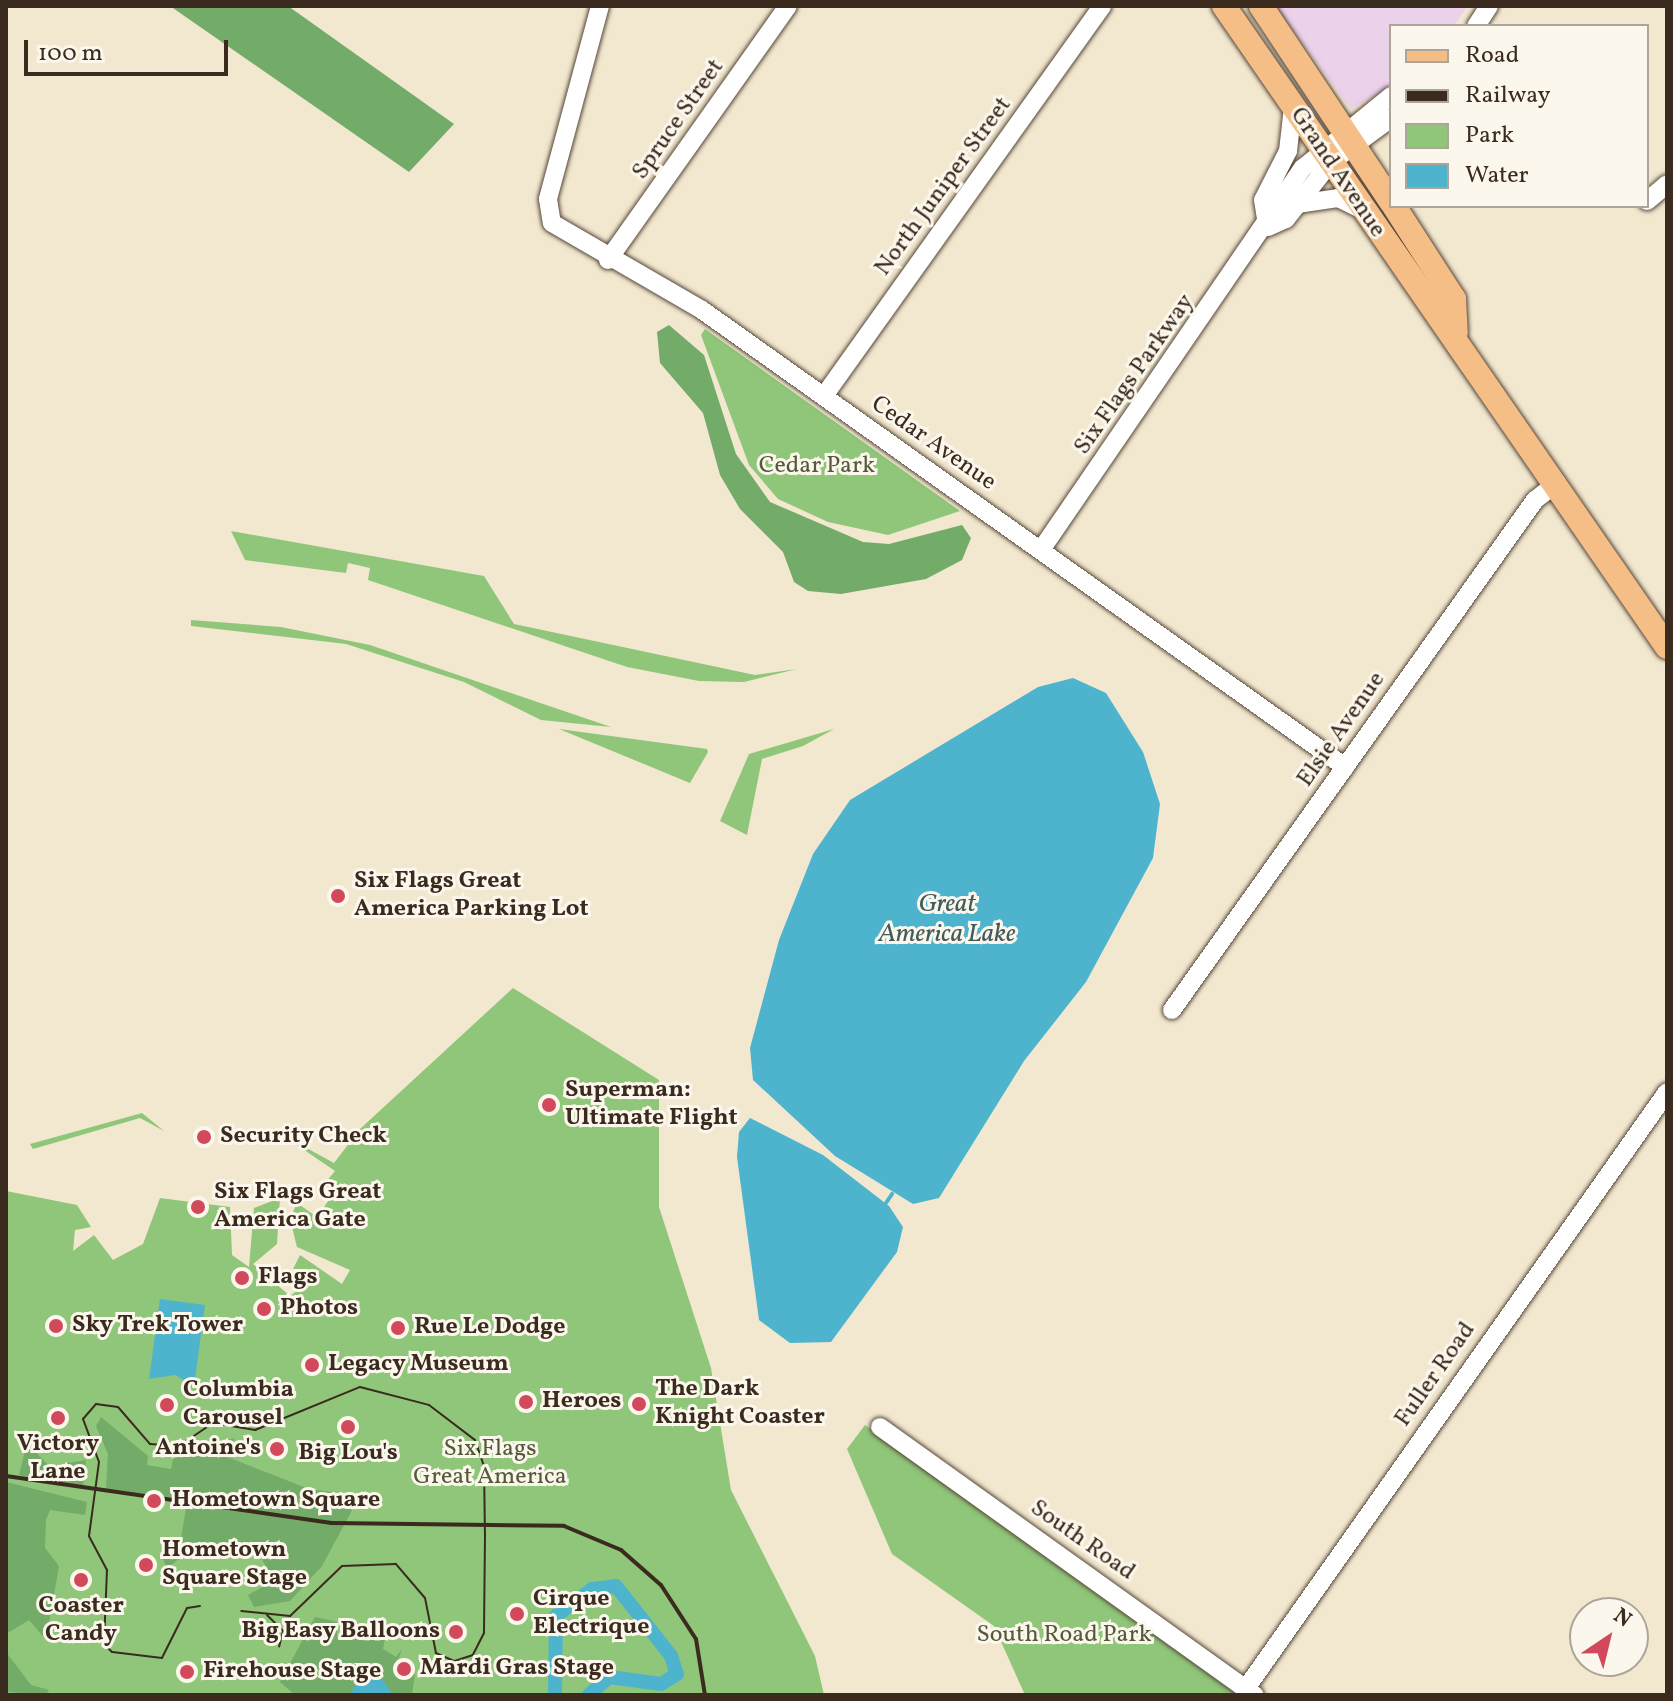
<!DOCTYPE html>
<style>
body{margin:0}
#map{position:relative;width:1673px;height:1701px;overflow:hidden;background:#f2e8cf;font-family:Vollkorn,serif}
div>[style]{position:absolute}
[style*='--x']{left:calc(var(--x)*1px);top:calc(var(--y)*1px);width:calc(var(--w)*1px);rotate:calc(var(--a)*1deg)}
.built>*{inset:0;background:#ecd1ea}
.green>*{inset:0;background:#8fc679}
.forest>*{inset:0;background:#73ab69}
.water>*{inset:0;background:#4eb4cd}
.stream>*{height:4px;margin:-2px;padding:0 2px;transform-origin:2px;border-radius:2px;background:#4eb4cd}
.canal>*{height:14px;margin:-7px;padding:0 7px;transform-origin:7px;border-radius:7px;background:#4eb4cd}
.roads{filter:drop-shadow(0 0 2px #564639) drop-shadow(0 0 2px #564639)}
.minor>*{height:18px;margin:-9px;padding:0 9px;transform-origin:9px;border-radius:9px;background:#fff}
.major>*{height:24px;margin:-12px;padding:0 12px;transform-origin:12px;border-radius:12px;background:#f6be87}
.tram>*{height:2px;margin:-1px;padding:0 1px;transform-origin:1px;border-radius:1px;background:#3b2a1e}
.rail>*{height:4px;margin:-2px;padding:0 2px;transform-origin:2px;border-radius:2px;background:#3b2a1e}
.dots>*{width:22px;height:22px;translate:-50% -50%;box-sizing:border-box;border:4px solid #fbf7ec;border-radius:50%}
span{translate:-50% -50%;white-space:nowrap;text-align:center;line-height:1.15;-webkit-text-stroke:6px #fbf7ec;paint-order:stroke}
.street-label{font-size:24px;color:#3b2a1e}
.park-label{font-size:24px;color:#545939}
.poi-label{font-size:24px;color:#3b2a1e;font-weight:700}
.left{translate:0 -50%;text-align:left}
.right{translate:-100% -50%;text-align:right}
.water-label{font-size:26px;color:#425a5b;font-style:italic}
.frame{position:absolute;inset:0;border:8px solid #3b2a1e;pointer-events:none}
.legend{position:absolute;left:1389px;top:24px;width:260px;height:184px;box-sizing:border-box;background:#fbf7ec;border:2px solid #aea59a;margin:0;padding:10px 14px;list-style:none;font-size:24px;color:#3b2a1e}
.legend li{display:flex;align-items:center;gap:16px;height:40px}
.legend b{width:40px;border:2px solid #aea59a}
.north{position:absolute;left:1569px;top:1597px;width:80px;height:80px;box-sizing:border-box;background:#fbf7ec;border:2px solid #aea59a;border-radius:50%;rotate:35deg;font-size:22px;font-weight:700;line-height:32px;text-align:center;color:#3b2a1e}
.north::after{content:'';display:block;margin:auto;width:28px;height:36px;background:#d1495b;clip-path:polygon(50% 0,100% 100%,50% 72%,0 100%)}
.scale{position:absolute;left:24px;top:40px;width:204px;height:36px;box-sizing:border-box;border:4px solid #3b2a1e;border-top:0;padding-left:10px;font-size:24px;line-height:28px;white-space:nowrap;color:#3b2a1e;-webkit-text-stroke:6px #fbf7ec;paint-order:stroke}
</style>
<div id="map">
<div class="built">
<div style="clip-path:polygon(1275px 6px,1468px 6px,1454px 26px,1391px 26px,1391px 87px,1351px 109px)"></div>
</div>
<div class="green">
<div style="clip-path:polygon(705px 329px,960px 511px,888px 535px,828px 522px,778px 499px,749px 465px,701px 335px)"></div>
<div style="clip-path:polygon(231px 531px,484px 576px,514px 624px,755px 675px,797px 669px,744px 682px,699px 681px,627px 667px,368px 580px,370px 568px,348px 563px,346px 573px,245px 560px)"></div>
<div style="clip-path:polygon(191px 620px,281px 627px,370px 645px,611px 727px,541px 720px,464px 682px,346px 644px,191px 626px)"></div>
<div style="clip-path:polygon(559px 729px,707px 749px,708px 752px,690px 783px)"></div>
<div style="clip-path:polygon(834px 729px,803px 746px,762px 759px,747px 835px,720px 821px,749px 754px)"></div>
<div style="clip-path:polygon(513px 988px,659px 1080px,659px 1207px,711px 1368px,731px 1490px,815px 1656px,824px 1695px,6px 1695px,6px 1191px,77px 1205px,91px 1227px,75px 1230px,73px 1251px,94px 1235px,113px 1260px,143px 1244px,160px 1198px,230px 1207px,232px 1255px,249px 1267px,254px 1208px,280px 1198px,277px 1244px,253px 1264px,290px 1296px,299px 1289px,293px 1269px,300px 1255px,342px 1284px,350px 1270px,297px 1247px,290px 1219px,297px 1203px,317px 1217px,331px 1197px,320px 1189px,335px 1171px,281px 1134px,334px 1163px,360px 1129px)"></div>
<div style="clip-path:polygon(142px 1113px,164px 1131px,140px 1118px,33px 1149px,30px 1144px)"></div>
<div style="clip-path:polygon(865px 1425px,1230px 1681px,1235px 1695px,1025px 1695px,994px 1626px,892px 1554px,847px 1449px)"></div>
</div>
<div class="forest">
<div style="clip-path:polygon(170px 6px,288px 6px,454px 124px,409px 172px)"></div>
<div style="clip-path:polygon(669px 325px,704px 355px,736px 454px,770px 502px,863px 542px,889px 544px,962px 525px,971px 538px,962px 560px,926px 579px,841px 594px,808px 591px,794px 582px,783px 552px,740px 509px,720px 475px,703px 413px,660px 363px,657px 332px)"></div>
<div style="clip-path:polygon(101px 1417px,148px 1456px,147px 1465px,171px 1469px,173px 1459px,234px 1438px,230px 1458px,309px 1489px,354px 1495px,356px 1503px,322px 1566px,290px 1601px,254px 1607px,248px 1595px,266px 1585px,269px 1572px,259px 1554px,230px 1558px,191px 1548px,167px 1569px,163px 1559px,181px 1539px,187px 1502px,106px 1489px,108px 1454px,96px 1426px)"></div>
<div style="clip-path:polygon(27px 1443px,49px 1466px,86px 1460px,83px 1488px,19px 1475px)"></div>
<div style="clip-path:polygon(6px 1482px,87px 1502px,85px 1515px,50px 1510px,46px 1520px,45px 1548px,59px 1566px,46px 1640px,29px 1620px,6px 1634px)"></div>
<div style="clip-path:polygon(315px 1617px,337px 1622px,337px 1639px,385px 1639px,383px 1649px,396px 1657px,402px 1649px,395px 1669px,400px 1678px,415px 1674px,412px 1695px,295px 1695px,280px 1682px)"></div>
<div style="clip-path:polygon(6px 1652px,31px 1685px,49px 1690px,46px 1695px,6px 1692px)"></div>
</div>
<div class="water">
<div style="clip-path:polygon(1073px 678px,1106px 693px,1143px 752px,1160px 804px,1153px 858px,1086px 982px,1024px 1061px,939px 1198px,913px 1204px,835px 1156px,753px 1080px,750px 1048px,779px 940px,813px 854px,850px 800px,1038px 687px)"></div>
<div style="clip-path:polygon(750px 1118px,823px 1155px,889px 1206px,903px 1227px,897px 1252px,831px 1342px,790px 1343px,759px 1320px,737px 1157px,739px 1132px)"></div>
<div style="clip-path:polygon(160px 1299px,205px 1305px,194px 1386px,175px 1375px,149px 1379px)"></div>
<div style="clip-path:polygon(375px 1668px,393px 1695px,350px 1695px,361px 1674px)"></div>
</div>
<div class="stream">
<div style="--x:886;--y:1203;--w:11;--a:-56"></div>
</div>
<div class="canal">
<div style="--x:555;--y:1695;--w:79;--a:-89.3"></div>
<div style="--x:556;--y:1616;--w:45;--a:-36.9"></div>
<div style="--x:592;--y:1589;--w:24;--a:-7"></div>
<div style="--x:616;--y:1586;--w:89;--a:51.8"></div>
<div style="--x:671;--y:1656;--w:19;--a:72"></div>
<div style="--x:677;--y:1674;--w:19;--a:148"></div>
<div style="--x:661;--y:1684;--w:52;--a:-172.3"></div>
<div style="--x:609;--y:1677;--w:27;--a:138"></div>
</div>
<div class="roads">
<div class="minor">
<div style="--x:600;--y:6;--w:200;--a:105.1"></div>
<div style="--x:548;--y:199;--w:24;--a:81"></div>
<div style="--x:552;--y:223;--w:173;--a:30.1"></div>
<div style="--x:702;--y:310;--w:789;--a:35.4"></div>
<div style="--x:1476;--y:26;--w:24;--a:-57"></div>
<div style="--x:1647;--y:201;--w:26;--a:-40"></div>
<div style="--x:1297;--y:204;--w:41;--a:-8.3"></div>
<div style="--x:1338;--y:198;--w:25;--a:26"></div>
<div style="--x:1267;--y:225;--w:25;--a:-99"></div>
<div style="--x:1263;--y:200;--w:55;--a:-63"></div>
<div style="--x:1288;--y:151;--w:44;--a:-83.5"></div>
<div style="--x:1268;--y:227;--w:20;--a:-24"></div>
<div style="--x:1286;--y:219;--w:71;--a:-51.8"></div>
<div style="--x:1330;--y:163;--w:76;--a:-36.4"></div>
<div style="--x:608;--y:260;--w:311;--a:-54.7"></div>
<div style="--x:824;--y:396;--w:479;--a:-54.5"></div>
<div style="--x:1041;--y:550;--w:463;--a:-55.6"></div>
<div style="--x:1303;--y:168;--w:114;--a:-39.3"></div>
<div style="--x:1172;--y:1010;--w:626;--a:-54.56"></div>
<div style="--x:1535;--y:500;--w:28;--a:-38"></div>
<div style="--x:880;--y:1427;--w:461;--a:35.6"></div>
<div style="--x:1247;--y:1687;--w:728;--a:-54.78"></div>
</div>
<div class="major">
<div style="--x:1224;--y:6;--w:779;--a:55.35"></div>
<div style="--x:1261;--y:6;--w:235;--a:56.4"></div>
<div style="--x:1394;--y:206;--w:111;--a:57.2"></div>
<div style="--x:1454;--y:299;--w:34;--a:87"></div>
</div>
</div>
<div class="tram">
<div style="--x:200;--y:1606;--w:13;--a:171"></div>
<div style="--x:187;--y:1608;--w:56;--a:116.6"></div>
<div style="--x:162;--y:1658;--w:50;--a:-173.2"></div>
<div style="--x:112;--y:1652;--w:11;--a:-135"></div>
<div style="--x:104;--y:1644;--w:74;--a:-87.7"></div>
<div style="--x:107;--y:1570;--w:38;--a:-118"></div>
<div style="--x:89;--y:1536;--w:75;--a:-82.3"></div>
<div style="--x:99;--y:1462;--w:46;--a:-110.4"></div>
<div style="--x:83;--y:1419;--w:20;--a:-49"></div>
<div style="--x:96;--y:1404;--w:22;--a:8"></div>
<div style="--x:118;--y:1407;--w:49;--a:49.1"></div>
<div style="--x:150;--y:1444;--w:29;--a:4"></div>
<div style="--x:179;--y:1446;--w:41;--a:-34.1"></div>
<div style="--x:213;--y:1423;--w:43;--a:9.5"></div>
<div style="--x:255;--y:1430;--w:113;--a:-22.3"></div>
<div style="--x:360;--y:1387;--w:71;--a:14.6"></div>
<div style="--x:429;--y:1405;--w:58;--a:37.3"></div>
<div style="--x:475;--y:1440;--w:28;--a:71"></div>
<div style="--x:484;--y:1466;--w:69;--a:89.2"></div>
<div style="--x:485;--y:1535;--w:98;--a:90.6"></div>
<div style="--x:484;--y:1633;--w:25;--a:117"></div>
<div style="--x:473;--y:1655;--w:20;--a:162"></div>
<div style="--x:454;--y:1661;--w:20;--a:-156"></div>
<div style="--x:436;--y:1653;--w:56;--a:-101.3"></div>
<div style="--x:425;--y:1598;--w:45;--a:-130.5"></div>
<div style="--x:396;--y:1564;--w:54;--a:177.9"></div>
<div style="--x:342;--y:1566;--w:72;--a:136.1"></div>
<div style="--x:290;--y:1616;--w:49;--a:-174.2"></div>
<div style="--x:267;--y:1615;--w:23;--a:45"></div>
<div style="--x:283;--y:1631;--w:16;--a:104"></div>
</div>
<div class="rail">
<div style="--x:6;--y:1476;--w:329;--a:8.2"></div>
<div style="--x:332;--y:1523;--w:232;--a:0.7"></div>
<div style="--x:564;--y:1526;--w:62;--a:22.8"></div>
<div style="--x:621;--y:1550;--w:53;--a:41.2"></div>
<div style="--x:661;--y:1585;--w:64;--a:57.1"></div>
<div style="--x:696;--y:1639;--w:57;--a:80.9"></div>
</div>
<div class="dots">
<div style="left:338px;top:896px;background:#d1495b"></div>
<div style="left:549px;top:1105px;background:#d1495b"></div>
<div style="left:204px;top:1137px;background:#d1495b"></div>
<div style="left:198px;top:1207px;background:#d1495b"></div>
<div style="left:242px;top:1278px;background:#d1495b"></div>
<div style="left:264px;top:1309px;background:#d1495b"></div>
<div style="left:56px;top:1326px;background:#d1495b"></div>
<div style="left:398px;top:1328px;background:#d1495b"></div>
<div style="left:312px;top:1365px;background:#d1495b"></div>
<div style="left:526px;top:1402px;background:#d1495b"></div>
<div style="left:639px;top:1404px;background:#d1495b"></div>
<div style="left:167px;top:1405px;background:#d1495b"></div>
<div style="left:58px;top:1418px;background:#d1495b"></div>
<div style="left:348px;top:1427px;background:#d1495b"></div>
<div style="left:277px;top:1449px;background:#d1495b"></div>
<div style="left:154px;top:1501px;background:#d1495b"></div>
<div style="left:146px;top:1565px;background:#d1495b"></div>
<div style="left:81px;top:1580px;background:#d1495b"></div>
<div style="left:517px;top:1614px;background:#d1495b"></div>
<div style="left:456px;top:1632px;background:#d1495b"></div>
<div style="left:404px;top:1669px;background:#d1495b"></div>
<div style="left:187px;top:1672px;background:#d1495b"></div>
</div>
<div class="street-label">
<span style="left:679px;top:120px;rotate:-55deg">Spruce Street</span>
<span style="left:1337px;top:173px;rotate:56deg">Grand Avenue</span>
<span style="left:944px;top:187px;rotate:-54deg">North Juniper Street</span>
<span style="left:1135px;top:375px;rotate:-55deg">Six Flags Parkway</span>
<span style="left:933px;top:444px;rotate:35deg">Cedar Avenue</span>
<span style="left:1342px;top:730px;rotate:-55deg">Elsie Avenue</span>
<span style="left:1436px;top:1375px;rotate:-55deg">Fuller Road</span>
<span style="left:1082px;top:1541px;rotate:35deg">South Road</span>
</div>
<div class="park-label">
<span style="left:817px;top:467px">Cedar Park</span>
<span style="left:490px;top:1464px">Six Flags<br>Great America</span>
<span style="left:1064px;top:1636px">South Road Park</span>
</div>
<div class="poi-label">
<span class="left" style="left:354px;top:896px">Six Flags Great<br>America Parking Lot</span>
<span class="left" style="left:565px;top:1105px">Superman:<br>Ultimate Flight</span>
<span class="left" style="left:220px;top:1137px">Security Check</span>
<span class="left" style="left:214px;top:1207px">Six Flags Great<br>America Gate</span>
<span class="left" style="left:258px;top:1278px">Flags</span>
<span class="left" style="left:280px;top:1309px">Photos</span>
<span class="left" style="left:72px;top:1326px">Sky Trek Tower</span>
<span class="left" style="left:414px;top:1328px">Rue Le Dodge</span>
<span class="left" style="left:328px;top:1365px">Legacy Museum</span>
<span class="left" style="left:655px;top:1404px">The Dark<br>Knight Coaster</span>
<span class="left" style="left:183px;top:1405px">Columbia<br>Carousel</span>
<span class="left" style="left:542px;top:1402px">Heroes</span>
<span style="left:58px;top:1459px">Victory<br>Lane</span>
<span class="right" style="left:261px;top:1449px">Antoine's</span>
<span style="left:348px;top:1454px">Big Lou's</span>
<span class="left" style="left:172px;top:1501px">Hometown Square</span>
<span class="left" style="left:162px;top:1565px">Hometown<br>Square Stage</span>
<span class="left" style="left:533px;top:1614px">Cirque<br>Electrique</span>
<span style="left:81px;top:1621px">Coaster<br>Candy</span>
<span class="right" style="left:440px;top:1632px">Big Easy Balloons</span>
<span class="left" style="left:420px;top:1669px">Mardi Gras Stage</span>
<span class="left" style="left:203px;top:1672px">Firehouse Stage</span>
</div>
<div class="water-label">
<span style="left:947px;top:920px">Great<br>America Lake</span>
</div>
<div class="frame"></div>
<ul class="legend">
<li><b style="height:10px;background:#f6be87"></b>Road</li>
<li><b style="height:10px;background:#3b2a1e"></b>Railway</li>
<li><b style="height:22px;background:#8fc679"></b>Park</li>
<li><b style="height:22px;background:#4eb4cd"></b>Water</li>
</ul>
<div class="north">N</div>
<div class="scale">100 m</div>
</div>
